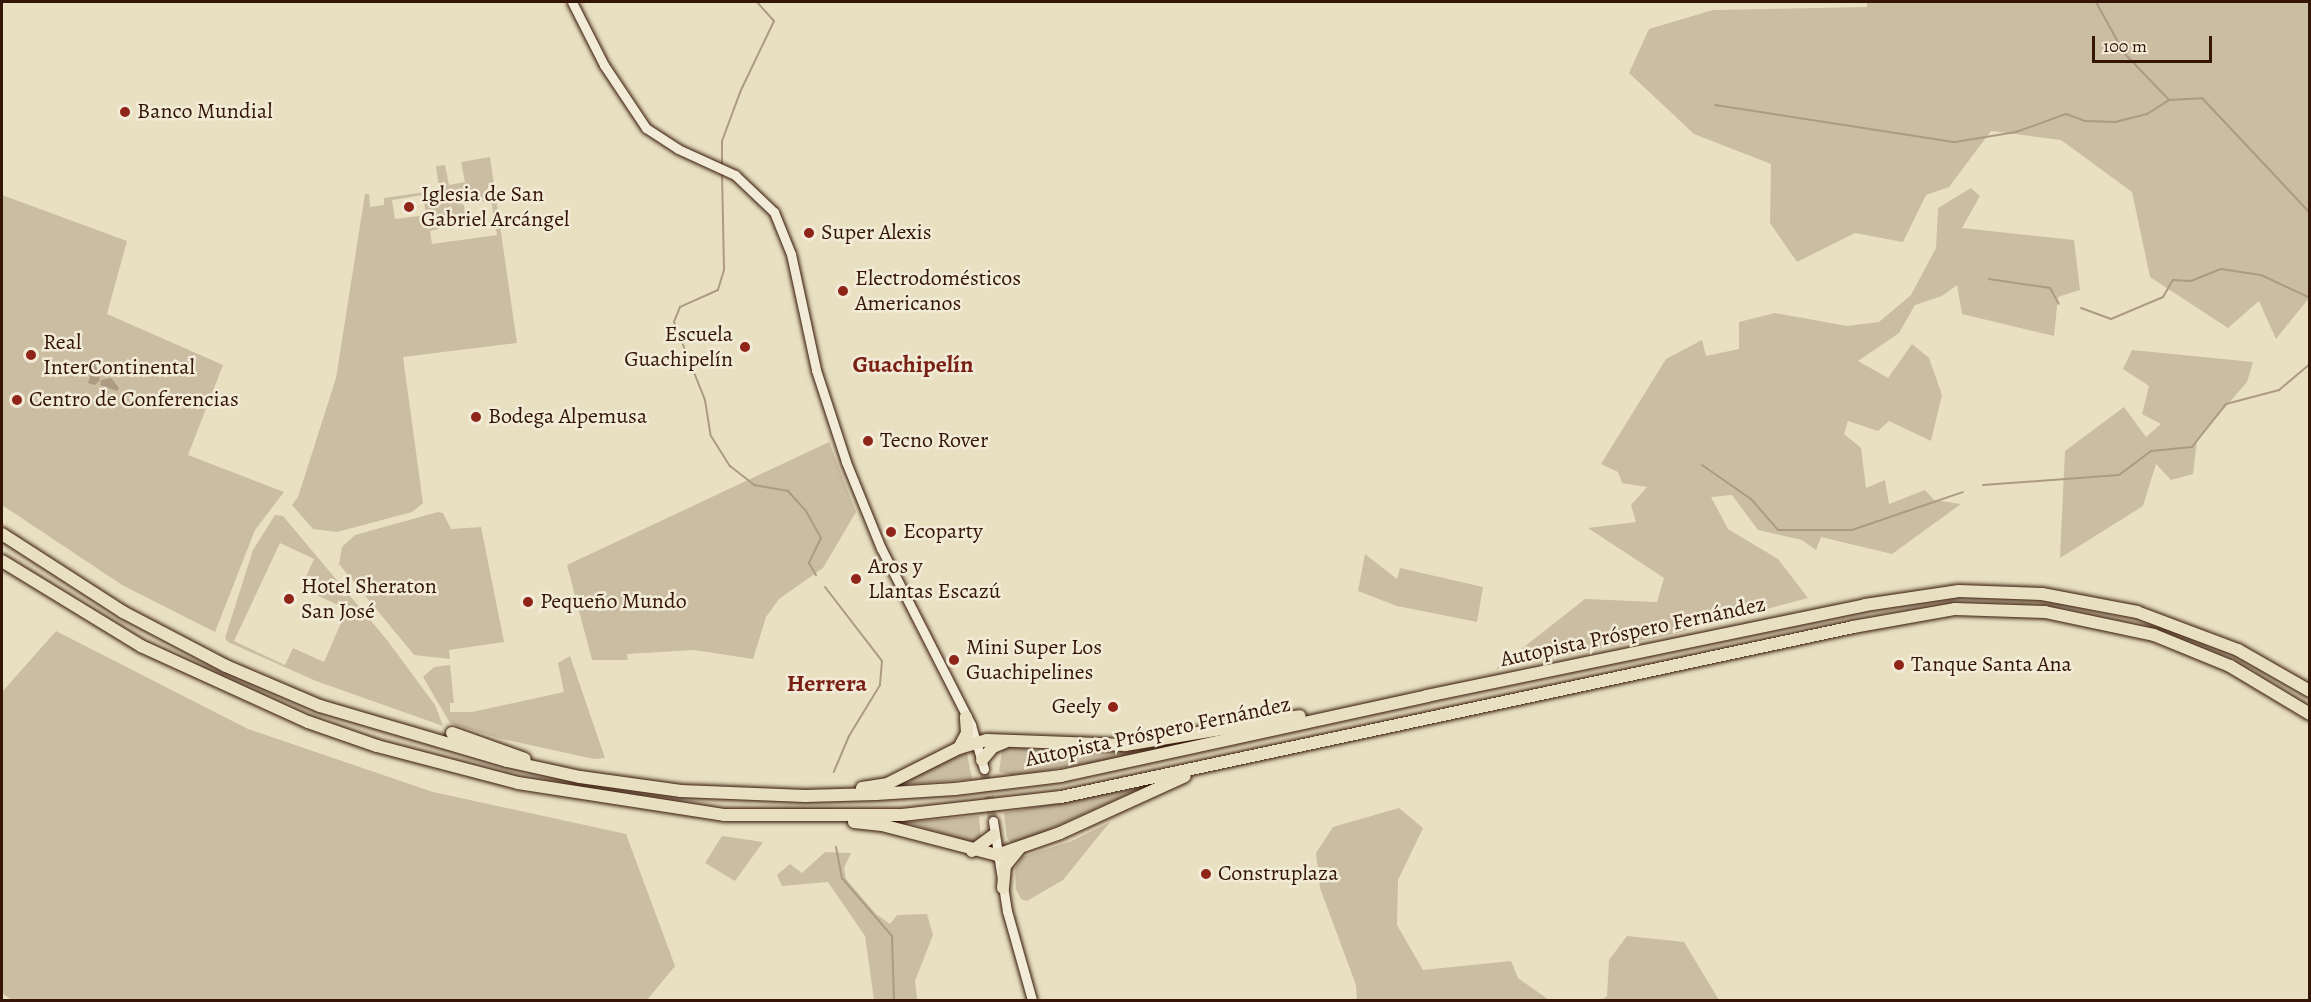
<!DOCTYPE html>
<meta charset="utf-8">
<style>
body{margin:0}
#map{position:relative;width:2311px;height:1002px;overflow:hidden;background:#e9e0c2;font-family:Alegreya,serif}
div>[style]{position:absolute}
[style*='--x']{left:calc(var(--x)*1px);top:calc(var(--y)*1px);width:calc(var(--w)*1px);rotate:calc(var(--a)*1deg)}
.green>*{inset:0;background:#cabda2}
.water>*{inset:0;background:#ac9b82}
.stream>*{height:2px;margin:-1px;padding:0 1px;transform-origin:1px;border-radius:1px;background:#ac9b82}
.secondary-tunnel>*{height:9px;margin-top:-4.5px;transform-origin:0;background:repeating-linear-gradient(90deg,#c5b79c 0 9px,transparent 0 13.5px)}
.roads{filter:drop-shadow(0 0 2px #351506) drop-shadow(0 0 2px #351506)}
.secondary>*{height:9px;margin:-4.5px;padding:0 4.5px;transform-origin:4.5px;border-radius:4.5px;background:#f1ebd7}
.highway>*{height:12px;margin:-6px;padding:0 6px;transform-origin:6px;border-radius:6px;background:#e9e0c2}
.dots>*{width:16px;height:16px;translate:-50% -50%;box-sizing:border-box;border:3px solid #f1ebd7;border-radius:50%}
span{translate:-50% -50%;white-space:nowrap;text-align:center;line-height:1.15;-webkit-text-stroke:5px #f1ebd7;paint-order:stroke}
.poi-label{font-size:22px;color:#351506}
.left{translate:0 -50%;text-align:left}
.right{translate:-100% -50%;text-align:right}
.street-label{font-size:22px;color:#351506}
.neighbourhood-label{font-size:24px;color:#7a1f14;font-weight:700}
.frame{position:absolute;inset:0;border:3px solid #351506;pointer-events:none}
.scale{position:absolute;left:2092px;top:36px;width:120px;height:27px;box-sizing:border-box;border:3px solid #351506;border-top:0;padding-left:8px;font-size:18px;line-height:21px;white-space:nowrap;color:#351506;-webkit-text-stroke:4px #f1ebd7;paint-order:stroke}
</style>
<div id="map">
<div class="green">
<div style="clip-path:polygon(1867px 2px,2309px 2px,2309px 298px,2276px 339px,2259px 301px,2228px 328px,2150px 277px,2132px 192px,2061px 140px,1991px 131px,1949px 187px,1926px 195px,1903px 242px,1855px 233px,1797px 262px,1770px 223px,1771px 164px,1694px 134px,1629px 73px,1649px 29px,1713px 10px,1867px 7px)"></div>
<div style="clip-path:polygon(evenodd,490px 157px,517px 343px,403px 357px,423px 503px,412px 512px,337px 532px,313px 529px,292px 505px,298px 497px,336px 378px,365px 194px,369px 194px,370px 207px,384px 205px,384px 198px,431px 191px,442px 200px,446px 196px,439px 189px,436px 166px,445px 165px,449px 185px,465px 182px,461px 162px,490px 157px,423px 195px,426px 215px,395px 219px,392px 200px,423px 195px,490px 157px,491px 200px,497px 235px,432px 244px,430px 231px,439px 229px,438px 218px,465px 214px,464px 204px,491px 200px)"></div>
<div style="clip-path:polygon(1971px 188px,1980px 196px,1962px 228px,2074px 240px,2080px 290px,2058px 297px,2054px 336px,1962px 314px,1957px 285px,1942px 296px,1915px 305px,1899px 333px,1858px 361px,1888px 378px,1912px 344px,1929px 358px,1942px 395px,1931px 441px,1889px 421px,1878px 431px,1848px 421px,1844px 434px,1861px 448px,1866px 488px,1885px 480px,1889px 504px,1925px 490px,1934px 500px,1961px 504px,1892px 554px,1821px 537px,1816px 550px,1802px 540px,1758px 530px,1732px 495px,1711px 497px,1728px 529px,1778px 559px,1808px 598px,1669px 635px,1496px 669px,1585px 599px,1657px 602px,1664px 578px,1588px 528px,1636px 522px,1631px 505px,1647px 487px,1622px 483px,1618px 472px,1601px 464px,1666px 359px,1702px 340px,1706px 356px,1739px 349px,1739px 322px,1775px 313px,1847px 326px,1879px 322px,1911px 295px,1936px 248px,1938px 208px)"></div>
<div style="clip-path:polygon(2px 195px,127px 241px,107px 314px,223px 365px,188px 455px,284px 492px,255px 530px,215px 632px,122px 585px,2px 505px)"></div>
<div style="clip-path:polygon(2132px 350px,2253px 362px,2247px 382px,2197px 440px,2193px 474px,2171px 480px,2156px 464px,2143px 506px,2060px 558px,2065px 451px,2124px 407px,2146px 437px,2161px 424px,2142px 414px,2149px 386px,2123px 369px)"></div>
<div style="clip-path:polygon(829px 442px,856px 512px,823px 568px,779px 599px,766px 617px,753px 659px,694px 650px,627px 654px,628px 660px,592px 660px,567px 565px)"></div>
<div style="clip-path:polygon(438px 512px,443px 513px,451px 529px,481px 527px,504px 642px,449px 650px,450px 659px,414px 655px,339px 564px,342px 547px,355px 535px)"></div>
<div style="clip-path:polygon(evenodd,275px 515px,283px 516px,387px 640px,435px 705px,443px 726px,316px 681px,228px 642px,225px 638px,253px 550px,275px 515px,280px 543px,314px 559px,301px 588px,347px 609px,324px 662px,293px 648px,285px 665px,234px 641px,280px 543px)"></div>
<div style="clip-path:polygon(1365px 554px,1397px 579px,1400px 568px,1483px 587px,1477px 622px,1397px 606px,1358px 591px)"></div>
<div style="clip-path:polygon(56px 631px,248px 729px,433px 792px,626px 834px,675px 966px,647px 1000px,12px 1000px,2px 993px,2px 692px)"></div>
<div style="clip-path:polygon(570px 656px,605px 758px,594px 759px,498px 738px,450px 723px,423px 677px,434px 667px,450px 665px,454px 703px,450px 703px,450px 712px,472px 712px,564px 692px,558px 663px)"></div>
<div style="clip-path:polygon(1226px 734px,1114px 760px,1012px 775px,999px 772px,1002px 750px,1011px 747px,1120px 751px)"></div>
<div style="clip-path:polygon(967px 753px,972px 779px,896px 785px,955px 757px)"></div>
<div style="clip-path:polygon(1144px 787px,1028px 839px,1011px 842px,1007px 838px,1004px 813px)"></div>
<div style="clip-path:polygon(1399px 808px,1423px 828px,1398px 880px,1397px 925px,1423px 970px,1511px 961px,1518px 978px,1549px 1000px,1357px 1000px,1356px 985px,1320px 888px,1316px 853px,1333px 827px)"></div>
<div style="clip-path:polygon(979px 816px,981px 839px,975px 843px,905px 822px)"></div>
<div style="clip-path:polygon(1110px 822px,1063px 880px,1027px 901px,1021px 899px,1016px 889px,1015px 868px,1022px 857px,1072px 841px)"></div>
<div style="clip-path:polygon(722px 836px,763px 842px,735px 881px,705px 863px)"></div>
<div style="clip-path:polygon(825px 852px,851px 853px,844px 868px,846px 879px,876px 914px,890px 924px,897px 915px,927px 914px,933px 935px,915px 981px,917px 1000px,874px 1000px,865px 936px,828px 882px,782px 886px,777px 875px,790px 864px,802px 873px)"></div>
<div style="clip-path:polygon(1627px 936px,1684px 942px,1719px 1000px,1602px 1000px,1607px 996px,1609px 960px)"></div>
</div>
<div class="water">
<div style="clip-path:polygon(88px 361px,96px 365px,100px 380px,95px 385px,88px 383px,91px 373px,84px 370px)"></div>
<div style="clip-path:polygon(111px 378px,119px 388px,117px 391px,100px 385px,101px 380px)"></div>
</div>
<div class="stream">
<div style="--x:2096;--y:2;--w:58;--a:61.2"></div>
<div style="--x:2124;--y:53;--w:65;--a:46.2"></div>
<div style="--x:2169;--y:100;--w:33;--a:-3"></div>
<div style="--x:2202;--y:98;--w:158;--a:46.8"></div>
<div style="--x:1715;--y:105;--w:243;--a:8.8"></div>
<div style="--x:1955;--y:142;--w:62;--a:-9.3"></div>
<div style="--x:2016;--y:132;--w:53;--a:-19.8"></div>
<div style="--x:2066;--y:114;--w:20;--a:20"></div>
<div style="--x:2085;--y:121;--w:30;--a:2"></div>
<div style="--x:2115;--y:122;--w:33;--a:-14"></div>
<div style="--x:2147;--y:114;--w:26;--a:-32"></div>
<div style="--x:722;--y:167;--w:26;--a:-90"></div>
<div style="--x:722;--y:141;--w:54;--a:-69.6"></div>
<div style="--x:741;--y:90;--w:76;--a:-64.4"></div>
<div style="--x:774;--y:21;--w:25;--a:-132"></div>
<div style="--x:722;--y:173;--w:97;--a:88.8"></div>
<div style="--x:724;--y:270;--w:21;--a:107"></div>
<div style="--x:718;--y:290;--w:42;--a:155.9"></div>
<div style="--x:680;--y:307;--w:16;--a:112"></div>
<div style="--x:674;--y:322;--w:84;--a:68.3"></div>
<div style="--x:705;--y:400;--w:36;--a:81"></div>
<div style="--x:711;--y:436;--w:36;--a:58"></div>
<div style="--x:730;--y:466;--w:31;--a:38"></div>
<div style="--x:754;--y:485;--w:35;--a:10"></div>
<div style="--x:788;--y:491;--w:27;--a:48"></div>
<div style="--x:806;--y:511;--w:31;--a:61"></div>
<div style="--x:821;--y:538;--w:28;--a:116"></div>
<div style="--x:809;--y:563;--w:14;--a:60"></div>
<div style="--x:1989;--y:279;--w:62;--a:8.4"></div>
<div style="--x:2050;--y:288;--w:18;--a:61"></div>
<div style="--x:2081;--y:308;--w:32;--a:20"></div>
<div style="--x:2111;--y:319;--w:56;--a:-22.9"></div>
<div style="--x:2163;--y:297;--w:20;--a:-60"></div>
<div style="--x:2173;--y:280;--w:18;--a:3"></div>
<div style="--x:2191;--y:281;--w:32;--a:-22"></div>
<div style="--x:2221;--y:269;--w:40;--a:8.5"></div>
<div style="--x:2261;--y:275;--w:54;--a:25.1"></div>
<div style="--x:1702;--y:465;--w:60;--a:34.8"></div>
<div style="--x:1751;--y:499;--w:41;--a:48.9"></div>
<div style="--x:1778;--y:530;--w:74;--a:0"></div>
<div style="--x:1852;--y:530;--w:117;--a:-18.9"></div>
<div style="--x:1983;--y:485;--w:136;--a:-4.2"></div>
<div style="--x:2119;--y:475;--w:40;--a:-37"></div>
<div style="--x:2151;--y:451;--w:41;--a:-5.6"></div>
<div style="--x:2192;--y:447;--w:55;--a:-51.7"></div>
<div style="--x:2226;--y:404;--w:55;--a:-14.8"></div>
<div style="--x:2279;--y:390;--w:40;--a:-40"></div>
<div style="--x:825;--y:587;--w:93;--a:52.4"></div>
<div style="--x:882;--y:661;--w:24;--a:95"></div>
<div style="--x:880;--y:685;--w:60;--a:121.3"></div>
<div style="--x:849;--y:736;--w:39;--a:113"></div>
<div style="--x:836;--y:847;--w:32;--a:79"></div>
<div style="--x:842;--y:878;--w:77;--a:49.2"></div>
<div style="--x:892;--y:936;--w:64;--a:88.2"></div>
</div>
<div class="secondary-tunnel">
<div style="--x:984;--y:769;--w:53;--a:80.2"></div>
</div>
<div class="roads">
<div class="secondary">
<div style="--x:572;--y:2;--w:71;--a:63.1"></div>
<div style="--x:604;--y:65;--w:76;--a:56.3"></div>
<div style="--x:646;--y:128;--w:38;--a:33"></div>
<div style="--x:678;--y:149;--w:63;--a:24.5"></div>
<div style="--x:735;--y:175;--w:54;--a:43.5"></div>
<div style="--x:774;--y:212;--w:45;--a:68"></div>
<div style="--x:791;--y:254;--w:119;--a:77.8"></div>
<div style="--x:816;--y:370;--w:97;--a:71.9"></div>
<div style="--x:846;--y:462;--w:93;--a:67.9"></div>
<div style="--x:881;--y:548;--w:199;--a:63"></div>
<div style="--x:971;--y:725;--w:46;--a:73.5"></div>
<div style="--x:993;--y:821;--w:91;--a:81.2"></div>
<div style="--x:1007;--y:911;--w:92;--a:74.3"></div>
</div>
<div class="highway">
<div style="--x:2;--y:534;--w:144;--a:32.8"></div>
<div style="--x:123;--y:612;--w:116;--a:27.7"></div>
<div style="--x:226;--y:666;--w:102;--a:23.1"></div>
<div style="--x:320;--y:706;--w:195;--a:16.4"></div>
<div style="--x:507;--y:761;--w:75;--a:12.4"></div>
<div style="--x:580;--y:777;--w:102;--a:7.9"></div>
<div style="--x:681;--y:791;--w:124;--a:2.3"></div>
<div style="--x:805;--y:796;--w:71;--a:-1.6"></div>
<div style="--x:876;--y:794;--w:79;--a:-3.6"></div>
<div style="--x:955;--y:789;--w:107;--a:-7"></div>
<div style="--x:1061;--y:776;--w:375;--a:-12.3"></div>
<div style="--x:1427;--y:696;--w:447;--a:-11.7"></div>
<div style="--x:1865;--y:605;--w:95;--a:-8.5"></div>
<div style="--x:1959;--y:591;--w:83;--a:2.1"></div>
<div style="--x:2042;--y:594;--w:97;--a:10.7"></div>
<div style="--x:2137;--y:612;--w:108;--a:20.6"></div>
<div style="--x:2238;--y:650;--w:83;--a:29.7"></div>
<div style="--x:2;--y:561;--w:163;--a:31.4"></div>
<div style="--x:141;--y:646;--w:183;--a:24.5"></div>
<div style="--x:308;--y:722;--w:73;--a:19.2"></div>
<div style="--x:377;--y:746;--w:146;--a:14.7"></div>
<div style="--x:518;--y:783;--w:208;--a:8.8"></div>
<div style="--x:724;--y:815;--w:178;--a:0"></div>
<div style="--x:902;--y:815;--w:160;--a:-6.5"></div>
<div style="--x:1061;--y:797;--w:810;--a:-12.11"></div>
<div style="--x:1853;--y:627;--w:104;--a:-10"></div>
<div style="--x:1955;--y:609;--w:90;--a:1.9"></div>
<div style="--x:2045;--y:612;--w:111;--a:11.9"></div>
<div style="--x:2154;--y:635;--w:82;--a:22.2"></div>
<div style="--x:2230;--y:666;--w:93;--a:31"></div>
<div style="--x:452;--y:733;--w:77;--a:19.6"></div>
<div style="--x:959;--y:748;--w:17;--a:-62"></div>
<div style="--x:967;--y:733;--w:16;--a:-94"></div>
<div style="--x:982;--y:760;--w:17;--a:-50"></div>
<div style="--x:993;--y:747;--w:13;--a:-23"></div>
<div style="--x:862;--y:788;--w:25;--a:-9"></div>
<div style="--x:887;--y:784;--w:80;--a:-26.6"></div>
<div style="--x:959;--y:748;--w:29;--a:-16"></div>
<div style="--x:987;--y:740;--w:138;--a:2.1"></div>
<div style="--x:1125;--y:745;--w:177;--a:-9.4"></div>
<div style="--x:854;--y:822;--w:28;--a:6"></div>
<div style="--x:882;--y:825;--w:119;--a:14.6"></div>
<div style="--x:997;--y:855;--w:67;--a:-19.2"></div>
<div style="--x:1060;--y:833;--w:137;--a:-24.5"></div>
<div style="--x:972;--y:851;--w:27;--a:-36"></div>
<div style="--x:1003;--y:888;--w:22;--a:-85"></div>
<div style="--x:1005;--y:866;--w:22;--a:-51"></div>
</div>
</div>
<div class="dots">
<div style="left:125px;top:112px;background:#8f2418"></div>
<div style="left:409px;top:207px;background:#8f2418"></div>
<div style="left:809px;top:233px;background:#8f2418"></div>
<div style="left:843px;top:291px;background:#8f2418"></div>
<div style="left:745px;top:347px;background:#8f2418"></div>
<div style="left:31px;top:355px;background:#8f2418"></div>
<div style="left:17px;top:400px;background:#8f2418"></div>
<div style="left:476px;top:417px;background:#8f2418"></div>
<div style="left:868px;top:441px;background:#8f2418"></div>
<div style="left:891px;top:532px;background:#8f2418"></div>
<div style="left:856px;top:579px;background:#8f2418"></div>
<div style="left:289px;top:599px;background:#8f2418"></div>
<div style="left:528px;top:602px;background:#8f2418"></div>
<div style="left:954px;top:660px;background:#8f2418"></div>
<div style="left:1899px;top:665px;background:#8f2418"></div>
<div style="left:1113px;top:707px;background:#8f2418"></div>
<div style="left:1206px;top:874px;background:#8f2418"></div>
</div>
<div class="poi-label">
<span class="left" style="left:137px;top:112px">Banco Mundial</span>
<span class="left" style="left:421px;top:207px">Iglesia de San<br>Gabriel Arcángel</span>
<span class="left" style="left:821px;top:233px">Super Alexis</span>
<span class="left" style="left:855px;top:291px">Electrodomésticos<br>Americanos</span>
<span class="right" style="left:733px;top:347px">Escuela<br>Guachipelín</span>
<span class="left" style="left:43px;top:355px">Real<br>InterContinental</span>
<span class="left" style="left:29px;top:400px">Centro de Conferencias</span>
<span class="left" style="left:488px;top:417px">Bodega Alpemusa</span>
<span class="left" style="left:880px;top:441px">Tecno Rover</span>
<span class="left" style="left:903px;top:532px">Ecoparty</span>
<span class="left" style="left:868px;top:579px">Aros y<br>Llantas Escazú</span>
<span class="left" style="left:301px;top:599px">Hotel Sheraton<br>San José</span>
<span class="left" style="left:540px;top:602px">Pequeño Mundo</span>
<span class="left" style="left:966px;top:660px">Mini Super Los<br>Guachipelines</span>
<span class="left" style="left:1911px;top:665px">Tanque Santa Ana</span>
<span class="right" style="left:1101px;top:707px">Geely</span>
<span class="left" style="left:1218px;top:874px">Construplaza</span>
</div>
<div class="street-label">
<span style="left:1633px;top:632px;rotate:-12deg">Autopista Próspero Fernández</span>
<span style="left:1158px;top:732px;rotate:-12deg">Autopista Próspero Fernández</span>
</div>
<div class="neighbourhood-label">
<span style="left:913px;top:365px">Guachipelín</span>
<span style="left:827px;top:684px">Herrera</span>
</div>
<div class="frame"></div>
<div class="scale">100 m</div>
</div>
